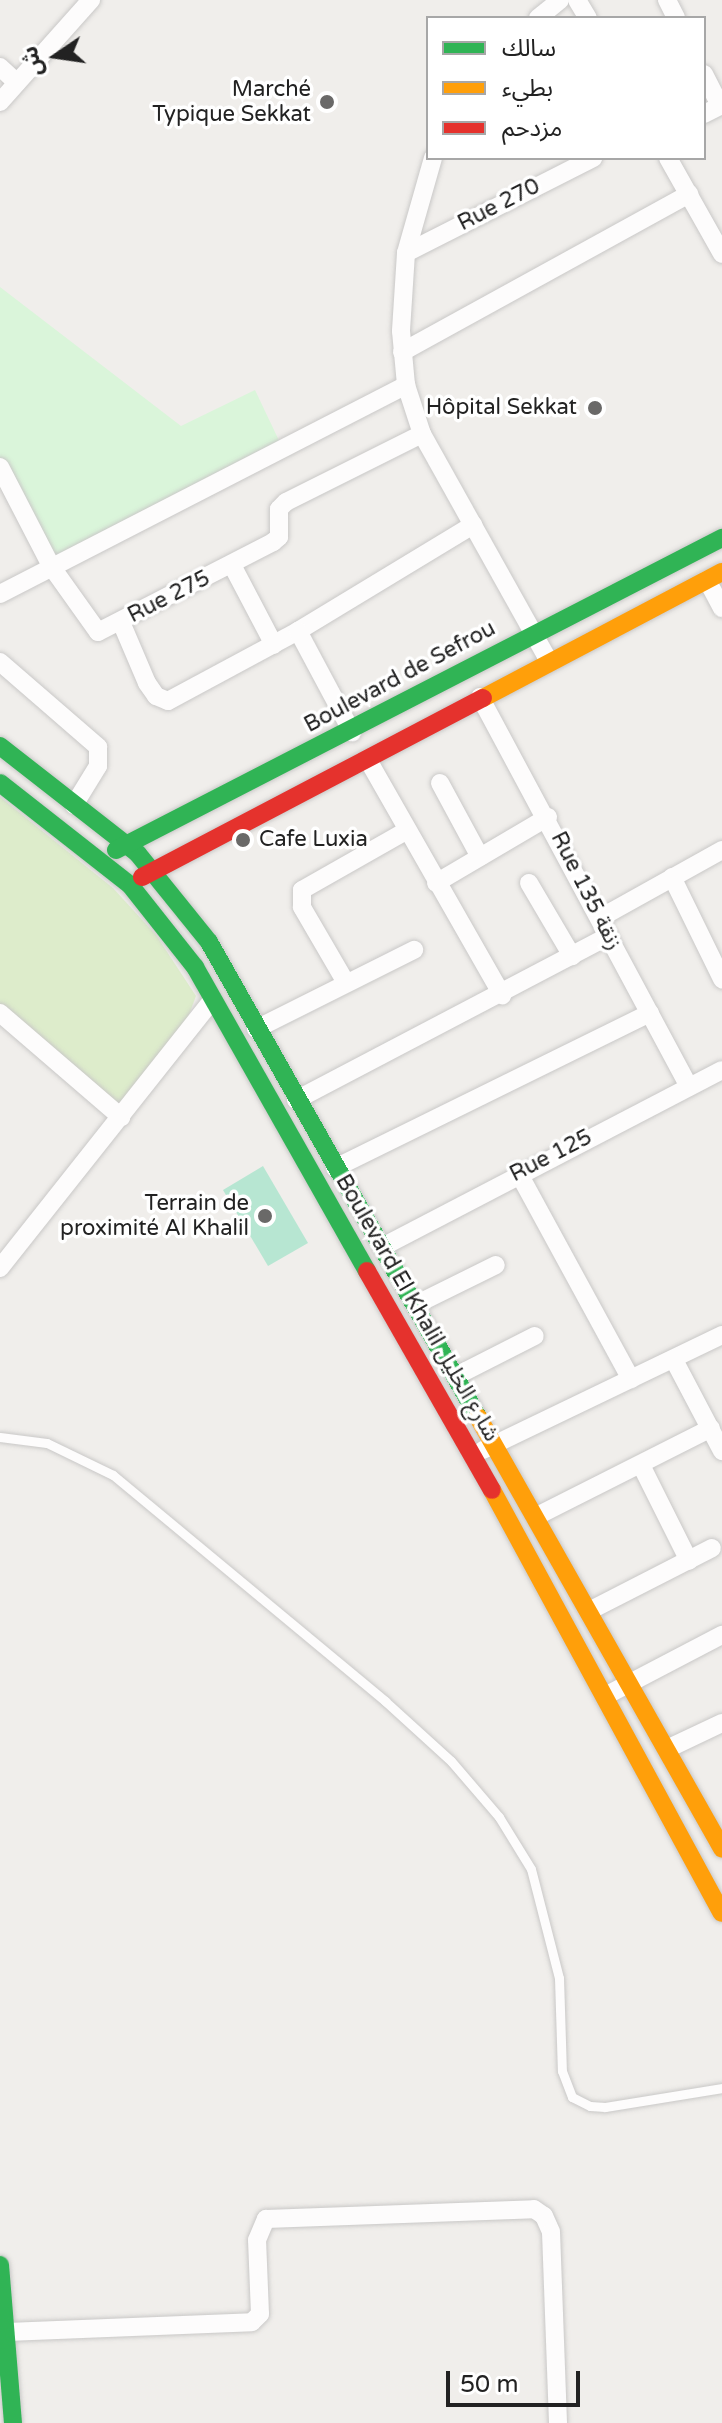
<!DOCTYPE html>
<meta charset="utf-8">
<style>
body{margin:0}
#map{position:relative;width:722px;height:2423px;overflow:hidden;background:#f0eeeb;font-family:"Varela Round","Noto Sans Arabic",sans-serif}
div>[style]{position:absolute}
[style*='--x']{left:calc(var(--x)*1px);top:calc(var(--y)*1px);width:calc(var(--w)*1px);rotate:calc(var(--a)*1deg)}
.grass>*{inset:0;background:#ddeccb}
.park>*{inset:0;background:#daf5da}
.pitch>*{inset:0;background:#b7e6d2}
.roads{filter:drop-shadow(0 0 2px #c9c8c7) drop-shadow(0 0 2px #c9c8c7)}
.lane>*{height:9px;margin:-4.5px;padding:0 4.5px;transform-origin:4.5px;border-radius:4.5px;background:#fdfcfc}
.street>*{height:18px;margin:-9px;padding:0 9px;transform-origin:9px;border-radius:9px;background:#fdfcfc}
.fast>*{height:18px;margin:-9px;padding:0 9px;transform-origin:9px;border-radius:9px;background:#30b455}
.slow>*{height:18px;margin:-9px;padding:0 9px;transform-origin:9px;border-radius:9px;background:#ff9f0a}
.jam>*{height:18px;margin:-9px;padding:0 9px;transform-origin:9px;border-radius:9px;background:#e5322d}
.dots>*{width:22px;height:22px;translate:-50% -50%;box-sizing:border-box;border:4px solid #fff;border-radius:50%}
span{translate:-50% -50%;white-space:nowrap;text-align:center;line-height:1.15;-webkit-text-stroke:7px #fff;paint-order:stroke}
.poi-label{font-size:22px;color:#222}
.right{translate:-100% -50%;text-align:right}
.left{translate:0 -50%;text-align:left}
.street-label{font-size:22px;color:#222}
.legend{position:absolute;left:426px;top:16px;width:280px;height:144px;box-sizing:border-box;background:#fff;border:2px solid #a7a7a7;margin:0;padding:10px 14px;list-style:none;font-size:24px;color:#222}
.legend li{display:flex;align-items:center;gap:16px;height:40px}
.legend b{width:40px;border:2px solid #a7a7a7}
.north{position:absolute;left:16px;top:16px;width:80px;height:80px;-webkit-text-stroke:6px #fff;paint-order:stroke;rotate:257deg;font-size:22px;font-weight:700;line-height:32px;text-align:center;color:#222}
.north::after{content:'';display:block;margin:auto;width:28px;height:36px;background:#222;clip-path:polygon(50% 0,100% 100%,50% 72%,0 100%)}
.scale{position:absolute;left:446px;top:2371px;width:134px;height:36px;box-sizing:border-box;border:4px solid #222;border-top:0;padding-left:10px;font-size:24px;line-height:28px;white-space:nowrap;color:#222;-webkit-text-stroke:6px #fff;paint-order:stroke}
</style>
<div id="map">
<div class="grass">
<div style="clip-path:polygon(0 797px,113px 888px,156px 935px,196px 996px,178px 1044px,122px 1113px,0 1011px)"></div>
</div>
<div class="park">
<div style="clip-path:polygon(0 287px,181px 426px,255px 390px,283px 449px,51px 565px,0 466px)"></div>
</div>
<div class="pitch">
<div style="clip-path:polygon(263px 1166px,308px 1243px,268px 1266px,223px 1190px)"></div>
</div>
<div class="roads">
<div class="lane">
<div style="--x:0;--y:1437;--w:47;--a:7.3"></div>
<div style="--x:47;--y:1443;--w:73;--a:25.9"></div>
<div style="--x:113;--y:1475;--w:354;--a:39.7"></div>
<div style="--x:385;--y:1701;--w:89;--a:42.3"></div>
<div style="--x:451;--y:1761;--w:74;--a:49.4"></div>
<div style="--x:499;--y:1817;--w:61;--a:58.4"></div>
<div style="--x:531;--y:1869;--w:113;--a:75.6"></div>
<div style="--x:559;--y:1978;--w:93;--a:88.2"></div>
<div style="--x:562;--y:2071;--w:28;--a:69"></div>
<div style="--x:572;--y:2097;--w:20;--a:27"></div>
<div style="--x:590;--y:2106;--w:15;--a:4"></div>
<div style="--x:605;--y:2107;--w:119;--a:-9.2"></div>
</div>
<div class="street">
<div style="--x:577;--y:0;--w:21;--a:59"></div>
<div style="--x:667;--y:0;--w:20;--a:63"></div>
<div style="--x:538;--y:18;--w:28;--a:-39"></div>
<div style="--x:0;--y:67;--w:23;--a:43"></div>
<div style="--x:704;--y:74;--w:36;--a:63"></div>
<div style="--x:0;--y:102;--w:137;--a:-48.3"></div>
<div style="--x:704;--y:114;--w:20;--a:-27"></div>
<div style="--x:433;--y:158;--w:99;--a:105.9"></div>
<div style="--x:406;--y:253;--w:78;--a:93.7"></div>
<div style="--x:401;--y:331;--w:54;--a:84.7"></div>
<div style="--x:406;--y:385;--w:52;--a:71.9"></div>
<div style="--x:422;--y:434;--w:258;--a:60.8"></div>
<div style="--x:668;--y:158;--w:110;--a:60.6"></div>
<div style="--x:406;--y:253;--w:210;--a:-26.9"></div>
<div style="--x:402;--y:352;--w:328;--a:-28.8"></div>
<div style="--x:0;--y:467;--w:111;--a:62.7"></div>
<div style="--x:51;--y:566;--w:81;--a:54.5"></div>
<div style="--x:98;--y:632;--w:197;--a:-27.2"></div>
<div style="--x:273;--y:542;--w:8;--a:-40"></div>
<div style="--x:279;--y:537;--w:28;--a:-90"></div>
<div style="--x:279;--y:509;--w:10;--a:-45"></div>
<div style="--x:286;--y:502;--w:152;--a:-26.6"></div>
<div style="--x:232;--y:565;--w:90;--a:62.3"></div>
<div style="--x:707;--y:580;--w:32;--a:62"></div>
<div style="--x:0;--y:594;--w:457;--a:-27.2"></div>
<div style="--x:121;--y:622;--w:66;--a:66.9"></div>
<div style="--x:147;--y:683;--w:16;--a:55"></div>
<div style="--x:156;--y:696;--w:13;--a:23"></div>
<div style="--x:168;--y:701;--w:148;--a:-28.3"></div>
<div style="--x:298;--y:631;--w:205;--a:-31.2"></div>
<div style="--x:298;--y:631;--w:115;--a:61.9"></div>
<div style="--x:0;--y:662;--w:130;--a:40.9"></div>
<div style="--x:98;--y:747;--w:19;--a:90"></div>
<div style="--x:98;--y:766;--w:46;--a:121.6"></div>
<div style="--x:480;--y:697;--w:442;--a:61.8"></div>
<div style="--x:368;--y:760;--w:271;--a:60.3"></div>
<div style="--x:440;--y:783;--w:84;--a:61.6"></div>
<div style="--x:672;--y:877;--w:114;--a:63.9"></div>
<div style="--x:436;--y:883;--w:130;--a:-30.5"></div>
<div style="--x:529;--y:883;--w:85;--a:59.5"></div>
<div style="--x:600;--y:918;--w:140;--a:-29.1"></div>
<div style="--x:345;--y:981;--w:86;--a:-120.2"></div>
<div style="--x:302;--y:907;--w:17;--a:-90"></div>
<div style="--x:302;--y:890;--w:120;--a:-29.6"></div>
<div style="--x:0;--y:1013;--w:160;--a:40.7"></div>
<div style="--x:256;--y:1029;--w:177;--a:-26.6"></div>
<div style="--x:296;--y:1100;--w:353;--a:-27.7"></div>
<div style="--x:335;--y:1168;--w:351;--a:-26.2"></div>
<div style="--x:518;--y:1172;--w:236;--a:61.4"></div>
<div style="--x:382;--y:1247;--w:383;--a:-27.5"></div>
<div style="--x:0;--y:1268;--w:343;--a:-51.6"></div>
<div style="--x:415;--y:1305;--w:90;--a:-26.3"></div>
<div style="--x:674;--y:1360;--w:103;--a:62.2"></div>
<div style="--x:458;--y:1375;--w:86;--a:-26.9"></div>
<div style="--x:483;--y:1450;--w:265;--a:-25.7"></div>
<div style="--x:641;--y:1465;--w:107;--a:63.4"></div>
<div style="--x:535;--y:1517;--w:197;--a:-26.8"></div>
<div style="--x:589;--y:1611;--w:138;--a:-27.1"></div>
<div style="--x:607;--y:1695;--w:130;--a:-27.6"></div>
<div style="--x:667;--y:1749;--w:61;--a:-25.3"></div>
<div style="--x:7;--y:2332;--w:245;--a:-2.3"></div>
<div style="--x:252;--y:2322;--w:11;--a:-45"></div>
<div style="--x:260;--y:2314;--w:74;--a:-92.3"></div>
<div style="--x:257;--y:2240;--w:23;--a:-67"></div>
<div style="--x:266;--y:2219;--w:268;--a:-2.1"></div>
<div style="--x:534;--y:2209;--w:12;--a:35"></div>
<div style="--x:544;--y:2216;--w:17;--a:66"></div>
<div style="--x:551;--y:2232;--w:191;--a:87.9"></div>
</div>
<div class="fast">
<div style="--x:0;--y:746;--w:175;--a:38"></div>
<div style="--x:138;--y:854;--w:113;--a:51.1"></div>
<div style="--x:209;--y:942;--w:546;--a:60.48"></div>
<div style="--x:0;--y:783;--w:165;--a:38.1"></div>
<div style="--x:130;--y:885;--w:105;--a:51.6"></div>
<div style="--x:195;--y:967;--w:349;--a:60.5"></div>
<div style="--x:116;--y:850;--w:682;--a:-27.24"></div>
<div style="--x:0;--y:2265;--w:159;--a:85.3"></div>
</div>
<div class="slow">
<div style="--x:483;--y:698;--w:270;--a:-27.8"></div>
<div style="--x:478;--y:1417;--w:496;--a:60.5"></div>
<div style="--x:492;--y:1490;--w:481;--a:61.5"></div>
</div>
<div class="jam">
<div style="--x:142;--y:877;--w:385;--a:-27.7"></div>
<div style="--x:367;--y:1271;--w:252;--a:60.3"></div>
</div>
</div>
<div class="dots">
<div style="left:327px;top:102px;background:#6a6968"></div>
<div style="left:595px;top:408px;background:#6a6968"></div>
<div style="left:243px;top:840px;background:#6a6968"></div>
<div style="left:265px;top:1216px;background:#6a6968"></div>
</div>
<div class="poi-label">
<span class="right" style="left:311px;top:102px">Marché<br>Typique Sekkat</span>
<span class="right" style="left:577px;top:408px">Hôpital Sekkat</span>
<span class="left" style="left:259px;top:840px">Cafe Luxia</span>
<span class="right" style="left:249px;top:1216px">Terrain de<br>proximité Al Khalil</span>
</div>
<div class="street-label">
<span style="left:499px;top:205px;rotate:-27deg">Rue 270</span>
<span style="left:169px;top:597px;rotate:-27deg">Rue 275</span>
<span style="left:400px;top:677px;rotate:-28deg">Boulevard de Sefrou</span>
<span style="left:586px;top:891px;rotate:63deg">Rue 135 زنقة</span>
<span style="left:551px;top:1156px;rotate:-27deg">Rue 125</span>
<span style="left:417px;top:1308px;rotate:60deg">Boulevard El Khalil شارع الخليل</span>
</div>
<ul class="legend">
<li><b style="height:10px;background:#30b455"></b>سالك</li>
<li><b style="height:10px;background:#ff9f0a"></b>بطيء</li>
<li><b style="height:10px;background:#e5322d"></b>مزدحم</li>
</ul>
<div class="north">ش</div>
<div class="scale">50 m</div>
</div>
